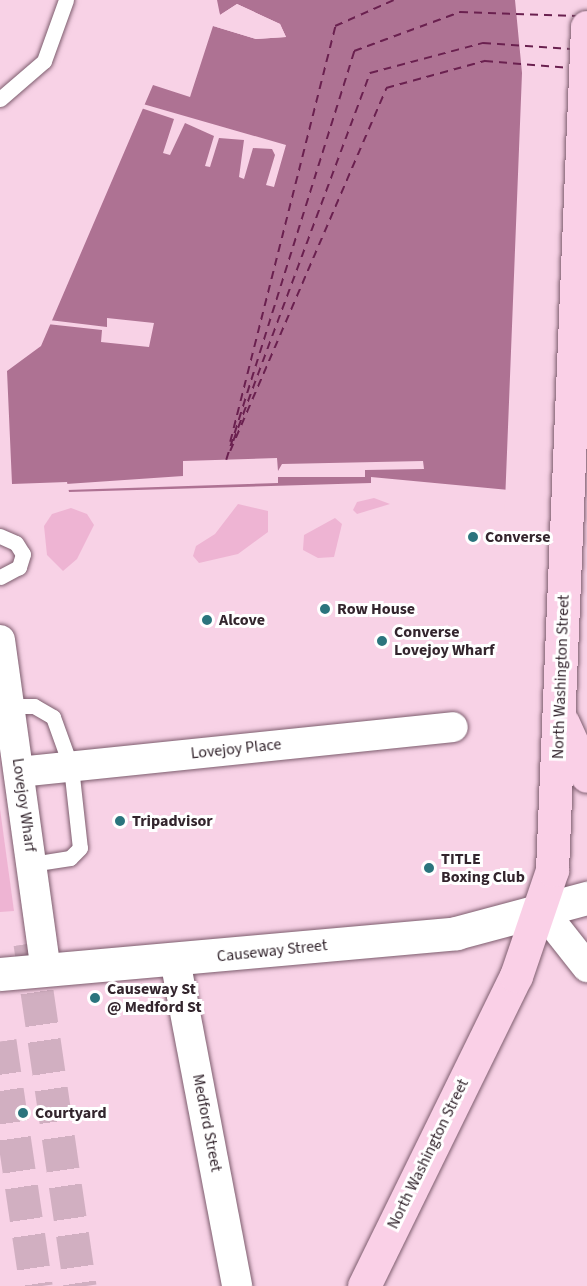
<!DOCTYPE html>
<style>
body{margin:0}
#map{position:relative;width:587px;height:1286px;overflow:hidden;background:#f8d2e6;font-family:"Source Sans 3",sans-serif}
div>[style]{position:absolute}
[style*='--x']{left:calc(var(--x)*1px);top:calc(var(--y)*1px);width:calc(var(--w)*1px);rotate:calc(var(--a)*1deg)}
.green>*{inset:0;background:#eeb4d3}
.water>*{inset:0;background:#ae7293}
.pier>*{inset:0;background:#f8d2e6}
.ferry>*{height:1.5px;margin-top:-0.75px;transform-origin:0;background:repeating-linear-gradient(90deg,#6a204f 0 8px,transparent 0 14px)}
.highway-tunnel>*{height:33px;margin-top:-16.5px;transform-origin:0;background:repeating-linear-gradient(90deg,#d1afc1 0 33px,transparent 0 49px)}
.roads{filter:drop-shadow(0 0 2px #7d5d6e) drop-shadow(0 0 2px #7d5d6e)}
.lane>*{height:15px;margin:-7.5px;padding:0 7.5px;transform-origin:7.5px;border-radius:7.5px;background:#fff}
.street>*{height:30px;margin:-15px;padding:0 15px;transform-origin:15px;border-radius:15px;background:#fff}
.secondary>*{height:33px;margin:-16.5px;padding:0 16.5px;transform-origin:16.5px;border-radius:16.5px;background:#fff}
.primary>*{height:33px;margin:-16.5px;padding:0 16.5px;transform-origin:16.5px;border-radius:16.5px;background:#fad0e7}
.dots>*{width:16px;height:16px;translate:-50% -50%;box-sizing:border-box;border:3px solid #fff;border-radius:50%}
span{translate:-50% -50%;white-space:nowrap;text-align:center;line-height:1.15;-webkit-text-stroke:6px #fff;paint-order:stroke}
.poi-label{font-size:16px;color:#33252d;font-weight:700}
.left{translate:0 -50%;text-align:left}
.street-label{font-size:16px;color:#33252d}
</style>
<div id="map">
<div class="green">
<div style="clip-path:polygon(374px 498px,390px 504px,357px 514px,353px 510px,357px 502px)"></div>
<div style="clip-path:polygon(238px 504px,268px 511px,268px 532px,238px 554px,199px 563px,193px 556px,196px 546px,215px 534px)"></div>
<div style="clip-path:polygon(71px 508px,87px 514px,94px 525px,77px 559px,63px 571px,47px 555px,44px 526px,52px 514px)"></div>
<div style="clip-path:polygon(335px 518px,342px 524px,334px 557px,318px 558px,303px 550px,304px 535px)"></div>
<div style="clip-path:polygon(0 809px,14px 911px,0 912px)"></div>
</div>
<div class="water">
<div style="clip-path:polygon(217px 0,587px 0,509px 490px,371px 477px,371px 483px,69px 492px,67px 482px,12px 484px,7px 371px,41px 346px,153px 85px,190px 97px,213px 26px,256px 39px,286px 37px,280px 24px,237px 4px,220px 15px)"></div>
</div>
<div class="pier">
<div style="clip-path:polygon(214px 0,220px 15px,237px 4px,280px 24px,286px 37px,256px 39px,210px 25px,256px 36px,284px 34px,260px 16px,237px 8px,218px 18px)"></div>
<div style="clip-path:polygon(515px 0,587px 0,587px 658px,506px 652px,501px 604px,522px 73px)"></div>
<div style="clip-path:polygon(143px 104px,286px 145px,274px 187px,266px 185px,275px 155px,272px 149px,253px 148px,244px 179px,239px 177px,244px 140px,219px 138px,210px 167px,205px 166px,214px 136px,185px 123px,170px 155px,163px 153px,174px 119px,141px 108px)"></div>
<div style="clip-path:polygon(107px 318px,154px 323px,149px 347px,101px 342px,102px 330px,47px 324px,49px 320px,107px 327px)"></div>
<div style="clip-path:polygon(277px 458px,278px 471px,282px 464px,423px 461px,424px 469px,365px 470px,365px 477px,278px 477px,278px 483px,67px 490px,66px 484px,183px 476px,183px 461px)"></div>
</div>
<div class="ferry">
<div style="--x:233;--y:441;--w:393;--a:-69.6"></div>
<div style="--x:370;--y:73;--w:117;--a:-14.9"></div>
<div style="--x:483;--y:43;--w:88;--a:3.9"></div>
<div style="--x:230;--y:442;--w:429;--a:-75.8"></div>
<div style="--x:335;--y:26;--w:64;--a:-23.8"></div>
<div style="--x:230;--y:451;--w:395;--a:-66.7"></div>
<div style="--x:386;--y:88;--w:103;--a:-15.3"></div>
<div style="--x:485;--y:61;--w:86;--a:4.7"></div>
<div style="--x:226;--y:460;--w:429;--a:-72.6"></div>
<div style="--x:354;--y:51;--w:113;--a:-20.2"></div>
<div style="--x:460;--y:12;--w:117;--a:2"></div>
</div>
<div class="highway-tunnel">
<div style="--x:30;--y:943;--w:347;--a:81.7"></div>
<div style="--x:0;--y:1041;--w:248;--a:81.6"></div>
</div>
<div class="roads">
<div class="lane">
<div style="--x:0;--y:99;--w:58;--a:-40.8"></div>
<div style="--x:44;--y:61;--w:65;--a:-70.2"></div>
<div style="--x:0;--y:536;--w:17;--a:24"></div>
<div style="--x:16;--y:543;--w:13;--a:58"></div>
<div style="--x:23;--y:554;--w:14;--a:107"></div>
<div style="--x:19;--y:567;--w:21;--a:152"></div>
<div style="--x:11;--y:706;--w:23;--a:0"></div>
<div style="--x:34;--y:706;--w:22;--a:30"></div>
<div style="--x:53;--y:717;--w:53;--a:70.2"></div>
<div style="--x:71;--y:767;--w:81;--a:83.7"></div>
<div style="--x:80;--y:848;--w:14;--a:135"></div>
<div style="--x:70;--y:858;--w:38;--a:171"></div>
</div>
<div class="street">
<div style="--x:0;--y:640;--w:333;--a:82.1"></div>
<div style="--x:19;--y:772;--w:436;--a:-5.9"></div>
<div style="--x:542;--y:910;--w:73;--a:51.7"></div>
<div style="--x:175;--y:960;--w:332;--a:79.2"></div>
</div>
<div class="secondary">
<div style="--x:0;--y:974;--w:458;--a:-5.1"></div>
<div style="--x:456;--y:933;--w:136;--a:-15"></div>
</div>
<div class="primary">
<div style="--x:563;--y:723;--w:58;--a:65.6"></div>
<div style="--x:364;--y:1286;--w:345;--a:-63.9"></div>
<div style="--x:516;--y:976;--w:112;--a:-71.2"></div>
<div style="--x:552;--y:870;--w:844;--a:-87.62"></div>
</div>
</div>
<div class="dots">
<div style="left:473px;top:537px;background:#2b747d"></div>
<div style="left:325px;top:609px;background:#2b747d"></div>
<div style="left:207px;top:620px;background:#2b747d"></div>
<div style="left:382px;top:641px;background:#2b747d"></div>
<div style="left:120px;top:821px;background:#2b747d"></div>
<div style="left:429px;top:868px;background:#2b747d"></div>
<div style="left:95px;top:998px;background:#2b747d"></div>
<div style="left:23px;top:1113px;background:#2b747d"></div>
</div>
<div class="poi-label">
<span class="left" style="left:485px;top:537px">Converse</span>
<span class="left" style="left:337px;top:609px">Row House</span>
<span class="left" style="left:219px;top:620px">Alcove</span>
<span class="left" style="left:394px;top:641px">Converse<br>Lovejoy Wharf</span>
<span class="left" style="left:132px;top:821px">Tripadvisor</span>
<span class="left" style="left:441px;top:868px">TITLE<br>Boxing Club</span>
<span class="left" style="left:107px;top:998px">Causeway St<br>@ Medford St</span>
<span class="left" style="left:35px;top:1113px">Courtyard</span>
</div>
<div class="street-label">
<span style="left:561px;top:677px;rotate:-88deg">North Washington Street</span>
<span style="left:236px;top:749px;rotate:-6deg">Lovejoy Place</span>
<span style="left:24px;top:805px;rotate:82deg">Lovejoy Wharf</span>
<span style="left:272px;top:951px;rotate:-6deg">Causeway Street</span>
<span style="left:207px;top:1123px;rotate:79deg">Medford Street</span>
<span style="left:428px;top:1154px;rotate:-64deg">North Washington Street</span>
</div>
</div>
